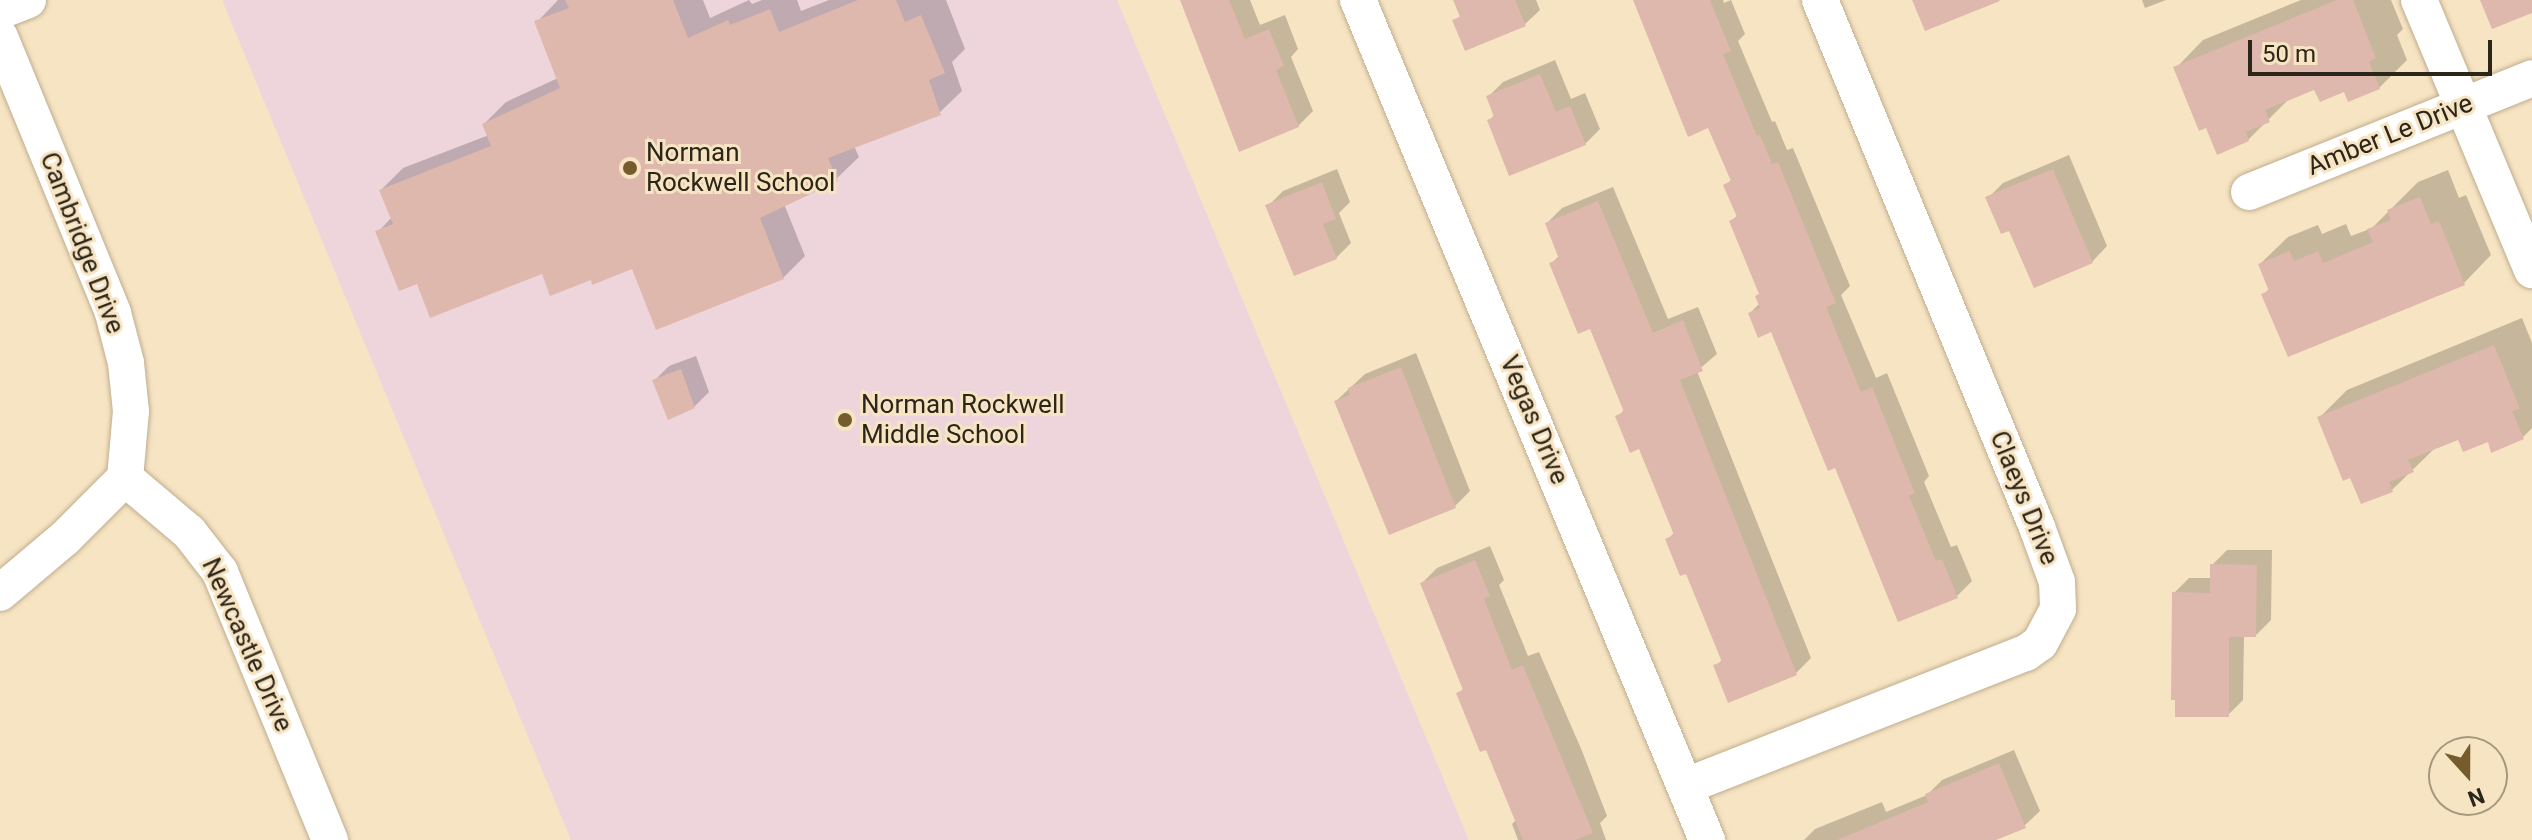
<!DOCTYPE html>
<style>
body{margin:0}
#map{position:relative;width:2532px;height:840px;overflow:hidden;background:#f7e4c3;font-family:Roboto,sans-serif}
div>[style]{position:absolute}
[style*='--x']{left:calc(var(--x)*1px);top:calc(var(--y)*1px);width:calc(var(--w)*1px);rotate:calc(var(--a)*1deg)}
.education>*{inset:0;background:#eed5dc}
.shadow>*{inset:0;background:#0003}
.building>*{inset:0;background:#deb8ad}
.roads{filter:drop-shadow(0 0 2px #bfad8e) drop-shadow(0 0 2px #bfad8e)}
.minor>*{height:36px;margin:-18px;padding:0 18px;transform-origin:18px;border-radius:18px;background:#fff}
.dots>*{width:22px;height:22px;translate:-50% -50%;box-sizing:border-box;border:4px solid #f7e4c3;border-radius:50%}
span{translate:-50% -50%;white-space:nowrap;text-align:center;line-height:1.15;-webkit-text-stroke:6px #f7e4c3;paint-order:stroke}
.street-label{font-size:26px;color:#2c2519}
.poi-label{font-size:26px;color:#2c2519}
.left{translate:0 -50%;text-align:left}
.north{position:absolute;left:2428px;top:736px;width:80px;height:80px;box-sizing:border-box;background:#f7e4c3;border:2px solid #a6987f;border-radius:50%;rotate:159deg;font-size:22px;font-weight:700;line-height:32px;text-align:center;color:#2c2519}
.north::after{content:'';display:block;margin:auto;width:28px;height:36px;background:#745c2c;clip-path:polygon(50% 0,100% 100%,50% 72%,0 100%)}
.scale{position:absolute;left:2248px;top:40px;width:244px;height:36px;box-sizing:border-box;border:4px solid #2c2519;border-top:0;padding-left:10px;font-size:24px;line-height:28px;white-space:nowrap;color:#2c2519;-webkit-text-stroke:6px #f7e4c3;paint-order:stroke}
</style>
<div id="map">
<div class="education">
<div style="clip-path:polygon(222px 0,1117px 0,1469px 840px,571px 840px)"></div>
</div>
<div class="shadow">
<div style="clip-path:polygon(558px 0,703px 0,710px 18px,749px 0,752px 4px,762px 0,797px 0,801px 11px,829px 0,946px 0,965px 49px,952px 62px,962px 91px,939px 113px,854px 146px,859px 157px,836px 179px,784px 204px,805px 256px,783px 278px,633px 266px,592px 278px,543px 272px,418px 281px,378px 232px,392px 217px,381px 190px,403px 168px,489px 135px,484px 124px,506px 102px,558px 78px,537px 22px)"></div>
<div style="clip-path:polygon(1181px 0,1250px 0,1260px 25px,1285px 15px,1298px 49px,1291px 57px,1313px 111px,1298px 126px)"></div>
<div style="clip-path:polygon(1455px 0,1536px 0,1540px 10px,1524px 25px,1455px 21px,1461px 15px)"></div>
<div style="clip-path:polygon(1635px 0,1723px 0,1724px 3px,1731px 0,1745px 34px,1738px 41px,1772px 122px,1775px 121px,1787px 150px,1793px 148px,1850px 286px,1841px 295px,1876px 378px,1887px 373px,1929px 476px,1924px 482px,1951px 547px,1957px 545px,1972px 581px,1957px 596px,1836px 466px,1772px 330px,1750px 313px,1760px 303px,1760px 293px,1731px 221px,1738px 215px,1726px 185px,1732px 179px,1710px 125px)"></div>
<div style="clip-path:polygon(2142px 0,2166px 0,2145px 8px)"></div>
<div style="clip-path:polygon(2301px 0,2391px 0,2403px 29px,2397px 35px,2407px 60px,2379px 88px,2315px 87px,2292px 96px,2248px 140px,2176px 68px,2203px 40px)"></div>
<div style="clip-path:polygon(1555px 60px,1571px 99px,1585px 93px,1600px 129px,1585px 144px,1489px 121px,1495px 114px,1488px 97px,1503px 82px)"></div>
<div style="clip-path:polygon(2069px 155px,2107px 246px,2092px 262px,2010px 228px,1988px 198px,2003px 183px)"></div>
<div style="clip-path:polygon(1337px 169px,1350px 202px,1339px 213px,1351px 243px,1336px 258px,1268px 206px,1283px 191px)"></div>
<div style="clip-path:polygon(2448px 170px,2459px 198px,2466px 195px,2491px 255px,2464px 283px,2264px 294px,2270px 288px,2260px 264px,2288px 237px,2318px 225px,2322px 234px,2346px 224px,2351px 236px,2372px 228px,2418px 182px)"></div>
<div style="clip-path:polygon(1613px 187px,1668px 319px,1698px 307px,1717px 354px,1697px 371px,1811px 658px,1796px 673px,1716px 666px,1723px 659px,1687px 571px,1668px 539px,1675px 532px,1640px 446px,1618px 417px,1625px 409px,1591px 327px,1551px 264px,1560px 255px,1547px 223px,1562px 208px)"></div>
<div style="clip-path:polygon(2522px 318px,2532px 343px,2532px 428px,2523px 437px,2459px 437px,2436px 447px,2392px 490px,2319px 418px,2347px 390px)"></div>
<div style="clip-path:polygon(1416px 353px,1470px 491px,1455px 506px,1390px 533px,1336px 401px,1365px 374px)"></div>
<div style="clip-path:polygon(696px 356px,709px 392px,694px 407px,654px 381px,669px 366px)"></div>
<div style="clip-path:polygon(1490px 546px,1504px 580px,1499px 585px,1528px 656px,1539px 652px,1582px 751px,1607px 816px,1600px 823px,1606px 840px,1518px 840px,1512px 824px,1517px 819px,1487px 747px,1459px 693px,1464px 688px,1422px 583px,1437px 568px)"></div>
<div style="clip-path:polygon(2227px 550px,2272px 550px,2271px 620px,2256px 635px,2244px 635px,2243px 700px,2228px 715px,2174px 593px,2189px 578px,2212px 578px,2212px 565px)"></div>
<div style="clip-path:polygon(2014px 750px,2040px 811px,2024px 826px,1991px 840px,1804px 840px,1815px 829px,1882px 802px,1886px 812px,1927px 795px,1942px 780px)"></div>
</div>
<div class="building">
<div style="clip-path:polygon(565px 0,673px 0,688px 38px,728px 20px,730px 25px,770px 9px,779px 32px,858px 0,896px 0,905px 22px,921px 15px,945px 73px,929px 80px,941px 115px,828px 158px,838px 181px,760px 218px,784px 279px,656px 330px,632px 269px,592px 285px,591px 280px,550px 296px,542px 274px,430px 318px,417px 284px,399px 291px,375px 231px,393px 224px,379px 190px,491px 146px,482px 124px,560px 88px,534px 21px,569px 8px)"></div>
<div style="clip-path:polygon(1180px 0,1229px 0,1245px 39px,1269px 29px,1284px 66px,1276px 70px,1299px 127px,1239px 152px)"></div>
<div style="clip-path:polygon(1453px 0,1515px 0,1526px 26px,1465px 51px,1452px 20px,1460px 17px)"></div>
<div style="clip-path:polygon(1633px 0,1710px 0,1731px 51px,1723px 54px,1757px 136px,1760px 135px,1772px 164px,1778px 162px,1836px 303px,1826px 307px,1861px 392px,1872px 387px,1915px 493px,1909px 496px,1936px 561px,1942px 559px,1958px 598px,1898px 622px,1835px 468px,1828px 471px,1771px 332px,1758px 338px,1748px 313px,1760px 308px,1755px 296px,1759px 294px,1729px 221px,1737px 217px,1723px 185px,1731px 181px,1708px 128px,1688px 137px)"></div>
<div style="clip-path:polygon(1912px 0,1999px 0,2000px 1px,1925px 31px)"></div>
<div style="clip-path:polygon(2337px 0,2353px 0,2376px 58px,2369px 62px,2380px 89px,2348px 102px,2344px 92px,2320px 102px,2314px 90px,2265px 110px,2270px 122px,2246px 132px,2249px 141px,2217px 155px,2206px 128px,2199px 131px,2173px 67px)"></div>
<div style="clip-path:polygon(2480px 0,2532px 0,2532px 13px,2492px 29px)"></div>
<div style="clip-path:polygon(1540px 74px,1556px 112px,1570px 106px,1586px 145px,1509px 176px,1487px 120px,1494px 117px,1486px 96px)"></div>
<div style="clip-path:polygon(2053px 169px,2093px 263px,2034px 288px,2009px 231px,2001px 234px,1985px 197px)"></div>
<div style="clip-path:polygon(1322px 182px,1336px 219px,1323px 224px,1337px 259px,1294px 276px,1265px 205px)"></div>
<div style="clip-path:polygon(2420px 197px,2431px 224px,2439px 221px,2465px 285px,2288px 357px,2261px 294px,2269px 291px,2258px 264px,2290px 251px,2294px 261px,2318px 251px,2323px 263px,2373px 242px,2367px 229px,2391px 220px,2387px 210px)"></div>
<div style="clip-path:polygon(1598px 201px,1653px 333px,1683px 320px,1703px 371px,1680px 380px,1797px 675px,1728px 703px,1713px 665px,1722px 662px,1686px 574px,1680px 576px,1665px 539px,1674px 535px,1639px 449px,1630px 453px,1615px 416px,1624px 412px,1590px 329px,1578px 334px,1549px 263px,1559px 259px,1545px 223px)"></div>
<div style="clip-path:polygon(2494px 345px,2520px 409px,2512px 411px,2524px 439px,2491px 453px,2488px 442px,2463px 452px,2458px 440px,2408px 460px,2414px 472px,2389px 482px,2393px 492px,2361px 504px,2350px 478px,2343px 481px,2317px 417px)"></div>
<div style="clip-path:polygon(1401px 367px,1456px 508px,1389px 535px,1334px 401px,1350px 395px,1348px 388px)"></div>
<div style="clip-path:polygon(681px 369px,695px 408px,668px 420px,652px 380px)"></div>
<div style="clip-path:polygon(1475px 560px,1490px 596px,1484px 599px,1512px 670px,1523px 665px,1593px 833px,1575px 840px,1523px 840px,1486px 750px,1480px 752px,1456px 693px,1463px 690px,1420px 583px)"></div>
<div style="clip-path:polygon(2210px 564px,2257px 565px,2256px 637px,2229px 637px,2229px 717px,2175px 717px,2175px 700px,2171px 700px,2172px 592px,2210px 593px)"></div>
<div style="clip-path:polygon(1999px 763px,2026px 828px,1996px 840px,1837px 840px,1928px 802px,1925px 794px)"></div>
</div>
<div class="roads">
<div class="minor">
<div style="--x:1358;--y:0;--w:910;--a:67.44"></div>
<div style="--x:2419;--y:0;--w:293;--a:67.3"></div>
<div style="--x:0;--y:11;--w:30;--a:-21"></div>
<div style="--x:0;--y:37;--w:298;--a:67.7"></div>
<div style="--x:113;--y:313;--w:52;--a:75.4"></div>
<div style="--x:126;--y:363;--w:48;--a:84.1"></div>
<div style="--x:131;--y:411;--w:67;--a:95.1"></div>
<div style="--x:125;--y:478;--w:85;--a:135"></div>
<div style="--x:65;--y:538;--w:85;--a:139.8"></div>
<div style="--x:2249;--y:192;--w:305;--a:-21.9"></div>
<div style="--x:125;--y:478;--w:84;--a:40.2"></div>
<div style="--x:189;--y:532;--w:51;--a:52.2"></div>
<div style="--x:220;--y:572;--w:290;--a:67.7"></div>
<div style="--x:1686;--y:786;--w:365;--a:-21.4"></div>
<div style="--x:2026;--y:653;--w:17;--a:-36"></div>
<div style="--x:2040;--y:643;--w:38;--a:-62"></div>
<div style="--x:2058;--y:609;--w:27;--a:-92"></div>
<div style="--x:2057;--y:582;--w:59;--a:-110"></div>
<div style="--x:2037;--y:527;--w:570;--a:-112.38"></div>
</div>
</div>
<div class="dots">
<div style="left:630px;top:168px;background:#745c2c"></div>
<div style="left:845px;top:420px;background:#745c2c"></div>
</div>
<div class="street-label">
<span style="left:2390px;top:135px;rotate:-22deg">Amber Le Drive</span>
<span style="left:82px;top:243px;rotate:69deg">Cambridge Drive</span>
<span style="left:1534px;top:420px;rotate:67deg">Vegas Drive</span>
<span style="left:2024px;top:498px;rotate:68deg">Claeys Drive</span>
<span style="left:247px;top:645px;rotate:66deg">Newcastle Drive</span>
</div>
<div class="poi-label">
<span class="left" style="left:646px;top:168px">Norman<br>Rockwell School</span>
<span class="left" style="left:861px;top:420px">Norman Rockwell<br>Middle School</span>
</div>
<div class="north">N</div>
<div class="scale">50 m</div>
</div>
